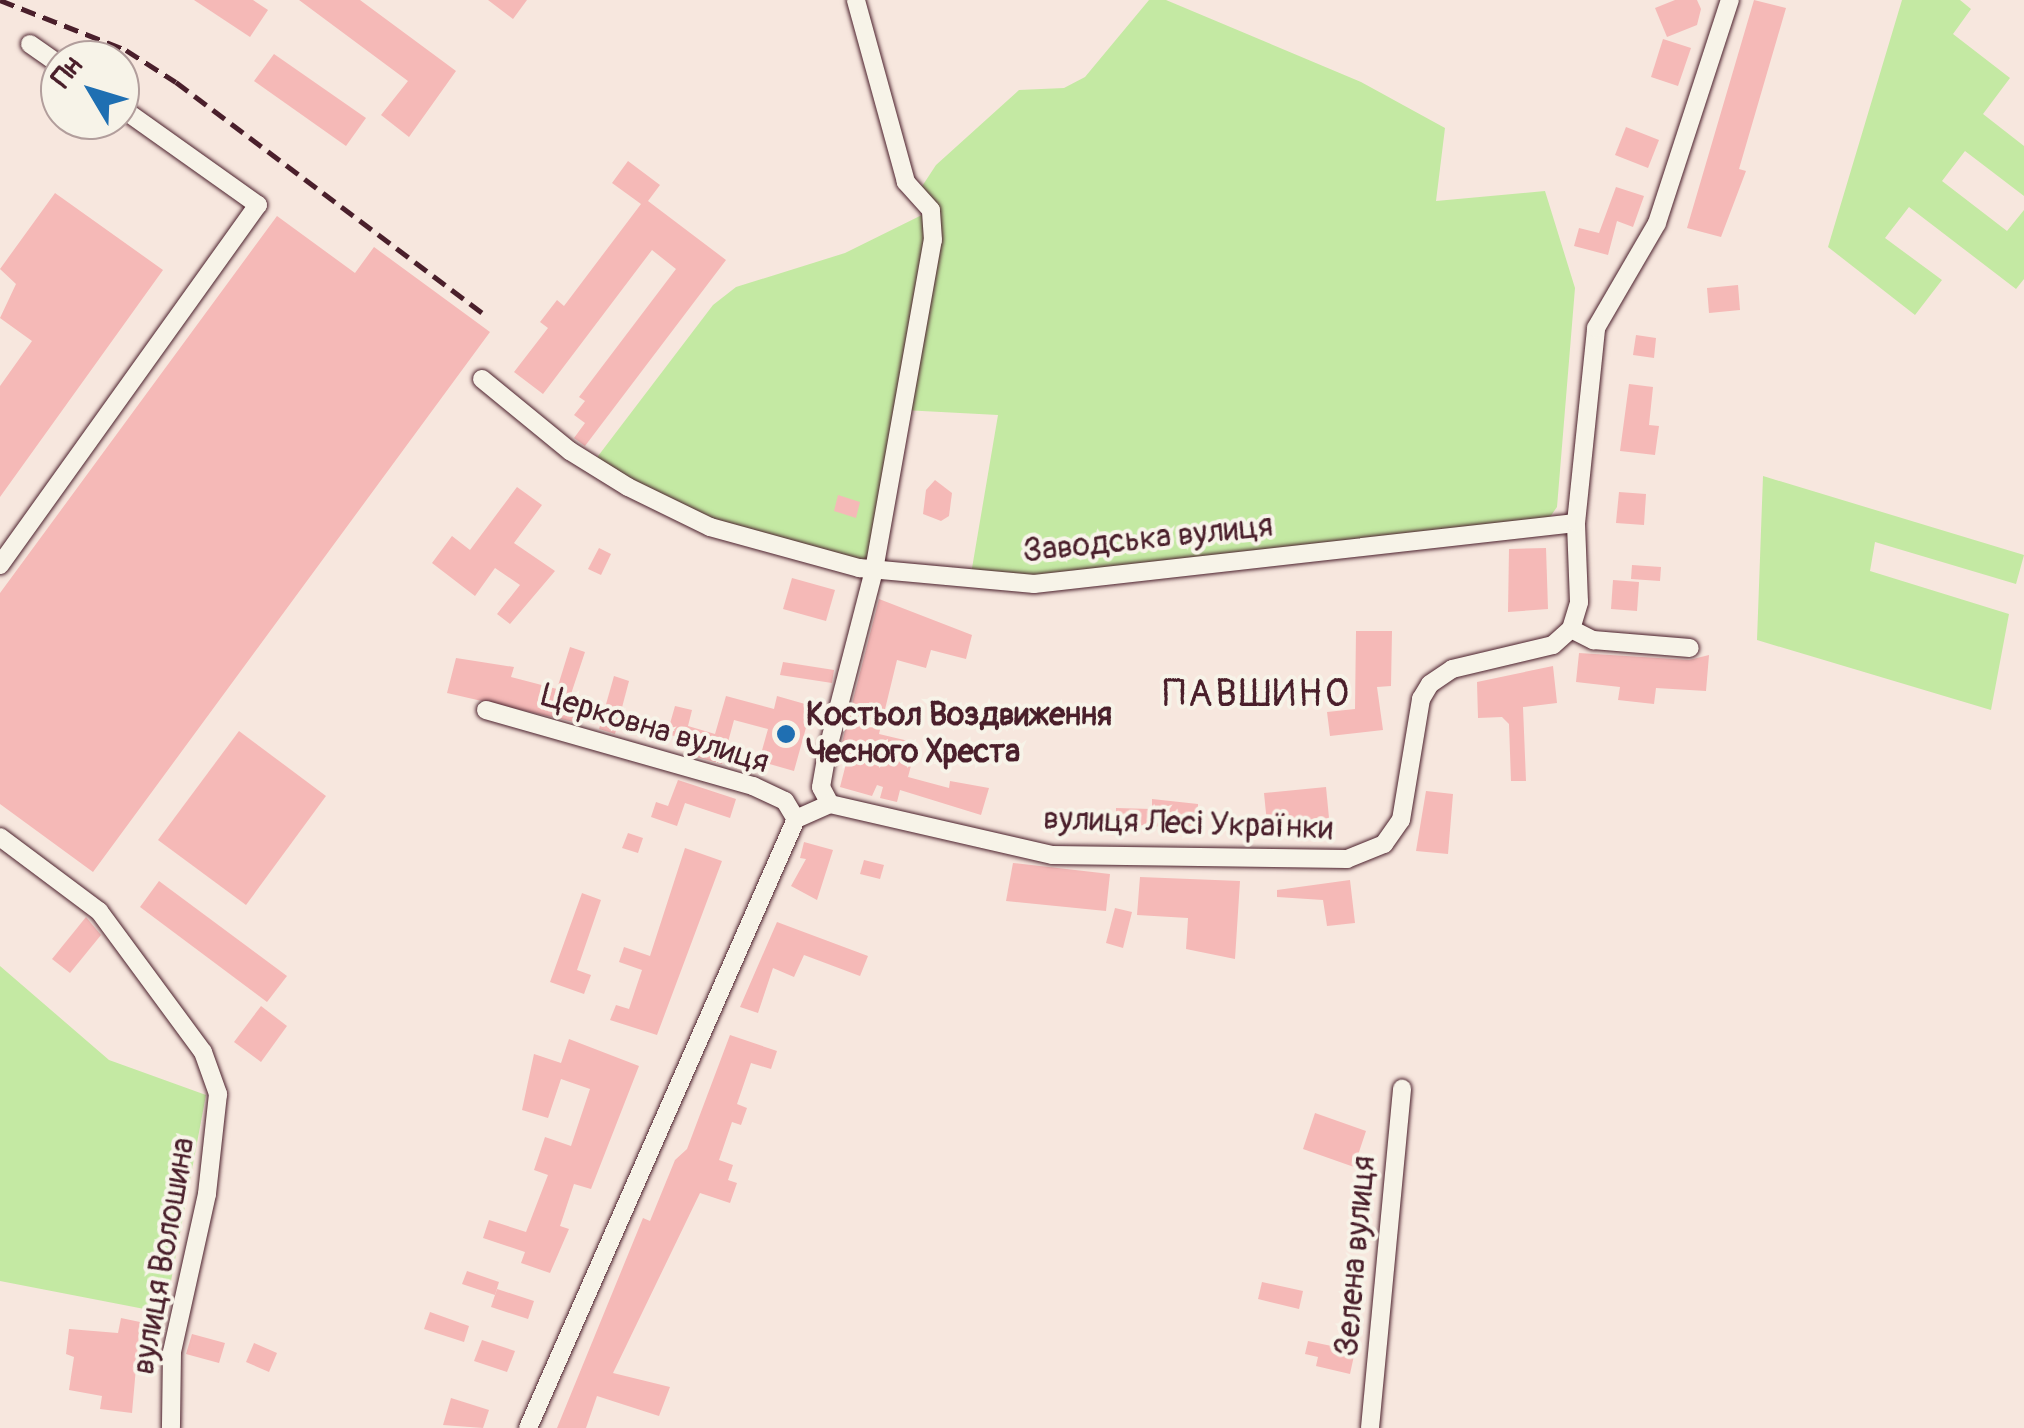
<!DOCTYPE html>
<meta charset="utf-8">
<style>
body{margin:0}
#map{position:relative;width:2024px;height:1428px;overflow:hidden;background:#f7e7de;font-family:Pangolin,sans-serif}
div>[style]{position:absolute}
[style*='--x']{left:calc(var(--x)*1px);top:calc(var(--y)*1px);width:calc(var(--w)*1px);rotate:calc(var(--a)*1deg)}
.green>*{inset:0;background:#c4e9a3}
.building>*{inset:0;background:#f5b9b7}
.roads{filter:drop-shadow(0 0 2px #4a1f2b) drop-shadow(0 0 2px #4a1f2b)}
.minor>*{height:18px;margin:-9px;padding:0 9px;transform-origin:9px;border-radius:9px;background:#f7f3e8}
.rail>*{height:5px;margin-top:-2.5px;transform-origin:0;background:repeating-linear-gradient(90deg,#4a1f2b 0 15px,transparent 0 23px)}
.dots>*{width:28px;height:28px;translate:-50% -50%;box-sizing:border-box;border:5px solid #f7f3e8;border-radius:50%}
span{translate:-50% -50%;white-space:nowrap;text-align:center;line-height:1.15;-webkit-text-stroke:8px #f7f3e8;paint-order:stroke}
.street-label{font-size:32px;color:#4a1f2b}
.poi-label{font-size:32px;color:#4a1f2b;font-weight:700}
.left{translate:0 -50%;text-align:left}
.quarter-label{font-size:38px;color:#4a1f2b;letter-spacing:2.5px}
.north{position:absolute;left:40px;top:40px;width:100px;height:100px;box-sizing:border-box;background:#f7f3e8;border:2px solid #b29e9c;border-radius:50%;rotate:308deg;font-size:28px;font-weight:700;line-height:40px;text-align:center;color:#4a1f2b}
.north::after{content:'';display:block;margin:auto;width:35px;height:45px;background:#1f6fb2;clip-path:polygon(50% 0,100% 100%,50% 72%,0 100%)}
</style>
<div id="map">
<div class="green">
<div style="clip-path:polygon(1149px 0,1166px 0,1361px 82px,1445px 128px,1436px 201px,1545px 191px,1575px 288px,1557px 507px,1543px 527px,1108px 576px,970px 580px,998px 415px,903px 410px,874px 570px,780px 549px,592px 464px,713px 305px,736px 287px,845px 253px,930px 211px,915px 197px,936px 165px,1019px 90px,1064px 88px,1085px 77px)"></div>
<div style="clip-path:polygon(1902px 0,1960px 0,1971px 9px,1953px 34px,2010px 78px,1983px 114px,2024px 146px,2024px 196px,1965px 151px,1942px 181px,2007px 231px,2024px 210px,2024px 279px,2016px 289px,1909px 207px,1885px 238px,1942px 280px,1915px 315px,1828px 247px)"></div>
<div style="clip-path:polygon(1763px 476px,2024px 555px,2016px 584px,1875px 542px,1870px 571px,2009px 614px,1991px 710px,1757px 640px)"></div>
<div style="clip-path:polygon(0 966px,109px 1060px,206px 1095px,165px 1313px,0 1281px)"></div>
</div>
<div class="building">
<div style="clip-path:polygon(194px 0,253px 0,268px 10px,250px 37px)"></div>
<div style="clip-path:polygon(299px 0,360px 0,456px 71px,409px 137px,381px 115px,408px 81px)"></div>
<div style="clip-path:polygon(488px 0,527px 0,513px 19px)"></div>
<div style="clip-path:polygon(1675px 0,1697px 0,1701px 9px,1697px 25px,1667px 37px,1655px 8px)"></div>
<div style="clip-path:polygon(1754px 0,1786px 8px,1739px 169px,1746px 171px,1721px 237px,1687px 228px)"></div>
<div style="clip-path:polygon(1663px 39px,1691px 48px,1678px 86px,1651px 77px)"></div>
<div style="clip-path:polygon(274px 54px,366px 118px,346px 146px,254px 81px)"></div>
<div style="clip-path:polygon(1626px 127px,1659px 140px,1648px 168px,1615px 155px)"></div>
<div style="clip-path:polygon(628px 161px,660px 185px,648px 201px,726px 260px,585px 446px,574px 438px,585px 423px,574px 415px,585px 401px,579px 397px,676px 269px,652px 250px,543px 394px,514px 372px,548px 328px,540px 322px,557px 300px,564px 306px,641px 204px,612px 183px)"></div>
<div style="clip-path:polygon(1616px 187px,1644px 196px,1633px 227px,1617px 221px,1608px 255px,1574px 246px,1579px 228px,1599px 233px)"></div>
<div style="clip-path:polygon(55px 193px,163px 270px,0 497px,0 386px,32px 341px,0 318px,16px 284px,0 269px)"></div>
<div style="clip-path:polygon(277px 216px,355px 273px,374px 247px,490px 332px,93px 872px,0 804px,0 593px)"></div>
<div style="clip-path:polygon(1738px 285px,1740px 310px,1709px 313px,1707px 288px)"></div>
<div style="clip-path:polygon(1636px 335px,1656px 338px,1654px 358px,1633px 355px)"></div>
<div style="clip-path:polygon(1629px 384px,1653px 387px,1649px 425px,1659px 426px,1655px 455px,1620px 451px)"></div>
<div style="clip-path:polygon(935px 480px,952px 493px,949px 516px,941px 521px,923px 514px,926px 490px)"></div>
<div style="clip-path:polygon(517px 487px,542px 505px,514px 543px,555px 571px,510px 624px,497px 614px,520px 585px,495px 568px,475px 596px,432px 563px,452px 536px,470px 550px)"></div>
<div style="clip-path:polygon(1619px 492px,1646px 494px,1644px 525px,1616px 523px)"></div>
<div style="clip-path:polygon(838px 495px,860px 502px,856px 518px,834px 511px)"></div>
<div style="clip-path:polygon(599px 548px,611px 554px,601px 575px,588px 569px)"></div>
<div style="clip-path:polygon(1546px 548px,1548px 609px,1508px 612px,1509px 549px)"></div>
<div style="clip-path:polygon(1632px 565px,1661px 567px,1660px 581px,1631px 579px)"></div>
<div style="clip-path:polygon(792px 578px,835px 590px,826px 621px,783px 609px)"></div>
<div style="clip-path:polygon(1613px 580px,1639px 582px,1637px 611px,1611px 609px)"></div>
<div style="clip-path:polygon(879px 599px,972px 635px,966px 659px,931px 650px,926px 668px,897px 660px,879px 734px,917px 743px,908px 777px,949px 788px,950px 781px,989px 788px,981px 815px,900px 790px,897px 802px,880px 798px,883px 787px,877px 785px,872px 796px,840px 787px,848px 756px,839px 754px)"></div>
<div style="clip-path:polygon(1356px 631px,1392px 631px,1391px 686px,1377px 687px,1383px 730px,1330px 736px,1327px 712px,1355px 709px)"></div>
<div style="clip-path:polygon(570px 647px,585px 652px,571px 694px,581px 696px,574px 722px,447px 693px,456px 658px,514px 667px,511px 677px,557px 689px)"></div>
<div style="clip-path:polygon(1579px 653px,1689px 660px,1709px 655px,1706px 691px,1656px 688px,1654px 704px,1618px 700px,1620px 687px,1576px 682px)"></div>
<div style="clip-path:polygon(783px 662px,834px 670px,832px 683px,780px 675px)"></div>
<div style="clip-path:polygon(1553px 666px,1557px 703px,1523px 707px,1526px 781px,1511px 781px,1509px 724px,1502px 717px,1478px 718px,1477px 682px)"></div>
<div style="clip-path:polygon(614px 676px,629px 681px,615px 734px,599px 729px)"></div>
<div style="clip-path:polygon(726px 696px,774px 709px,777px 696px,812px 706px,794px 771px,759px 761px,768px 729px,734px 720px,722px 764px,685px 754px,689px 740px,667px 734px,675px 706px,692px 710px,688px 726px,715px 734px)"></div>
<div style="clip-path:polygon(239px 731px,326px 796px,246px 905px,158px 840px)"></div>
<div style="clip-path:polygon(678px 780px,736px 799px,730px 818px,685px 803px,677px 826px,651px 817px,656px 802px,668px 806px)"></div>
<div style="clip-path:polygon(1326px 787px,1329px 818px,1267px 823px,1264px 793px)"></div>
<div style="clip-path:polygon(1426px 791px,1453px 794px,1448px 854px,1416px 851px)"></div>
<div style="clip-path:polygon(1152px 799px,1198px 804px,1198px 830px,1116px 823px,1116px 808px,1152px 809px)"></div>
<div style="clip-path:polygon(628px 833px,643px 838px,638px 853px,622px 848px)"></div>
<div style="clip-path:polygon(804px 842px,833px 850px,817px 900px,791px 886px,806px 859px,800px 858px)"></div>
<div style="clip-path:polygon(685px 848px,722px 861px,657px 1035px,610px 1020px,616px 1005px,629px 1009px,642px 970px,619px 962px,624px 947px,650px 956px)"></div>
<div style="clip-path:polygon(864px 860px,884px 865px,880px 879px,860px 874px)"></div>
<div style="clip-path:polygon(1013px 863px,1110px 874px,1106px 911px,1006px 901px)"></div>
<div style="clip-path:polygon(1140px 877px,1240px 881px,1235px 959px,1186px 949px,1188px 918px,1137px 915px)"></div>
<div style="clip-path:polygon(1350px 880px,1355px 923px,1327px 926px,1323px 900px,1277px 897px,1277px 890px)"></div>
<div style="clip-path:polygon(159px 881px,287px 976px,267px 1002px,140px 907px)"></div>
<div style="clip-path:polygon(582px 893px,601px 900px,577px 970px,591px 975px,584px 994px,550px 982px)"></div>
<div style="clip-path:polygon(1115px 908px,1132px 912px,1123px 948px,1106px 943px)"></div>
<div style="clip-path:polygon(86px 917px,101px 935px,70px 973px,52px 959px)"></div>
<div style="clip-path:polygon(777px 922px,868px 956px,860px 976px,804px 955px,794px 977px,773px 968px,758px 1013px,740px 1007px)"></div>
<div style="clip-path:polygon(261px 1006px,287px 1026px,261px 1062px,234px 1042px)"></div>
<div style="clip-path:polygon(730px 1035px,777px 1051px,771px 1069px,751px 1063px,737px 1104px,747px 1108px,741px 1125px,732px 1122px,719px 1160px,733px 1165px,728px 1180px,737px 1183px,730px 1203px,700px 1193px,613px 1373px,670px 1387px,659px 1416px,597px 1396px,586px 1428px,557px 1428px,643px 1218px,650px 1221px,675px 1160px,687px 1149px)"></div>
<div style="clip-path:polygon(569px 1039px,639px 1066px,591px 1189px,574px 1184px,560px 1226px,569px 1229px,550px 1273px,521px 1263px,525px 1252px,483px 1238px,489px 1220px,526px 1232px,548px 1175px,534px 1170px,545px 1137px,571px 1146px,590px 1089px,561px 1079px,548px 1118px,522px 1110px,534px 1054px,561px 1063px)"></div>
<div style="clip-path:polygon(1315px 1113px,1366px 1131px,1354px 1167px,1303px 1149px)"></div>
<div style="clip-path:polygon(467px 1271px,499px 1282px,495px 1295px,462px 1284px)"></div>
<div style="clip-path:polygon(1262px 1282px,1303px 1291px,1299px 1309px,1258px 1299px)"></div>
<div style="clip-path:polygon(497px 1289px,534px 1301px,528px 1319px,491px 1307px)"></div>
<div style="clip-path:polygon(430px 1312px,469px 1326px,464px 1342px,424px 1329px)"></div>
<div style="clip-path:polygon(121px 1318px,140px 1322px,132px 1413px,100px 1409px,102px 1396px,69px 1390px,74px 1357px,66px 1354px,69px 1329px,118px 1333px)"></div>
<div style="clip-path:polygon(192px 1334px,225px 1343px,219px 1363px,186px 1354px)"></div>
<div style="clip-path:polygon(482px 1340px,515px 1351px,507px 1372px,474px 1361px)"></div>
<div style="clip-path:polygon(1308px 1341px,1355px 1351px,1350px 1374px,1316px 1366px,1318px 1357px,1305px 1354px)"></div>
<div style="clip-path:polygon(254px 1343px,277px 1353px,269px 1372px,246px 1362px)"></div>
<div style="clip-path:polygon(451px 1398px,489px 1410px,483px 1428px,443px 1425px)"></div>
</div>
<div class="roads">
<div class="minor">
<div style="--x:30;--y:44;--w:37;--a:35"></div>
<div style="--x:482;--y:379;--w:114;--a:39.3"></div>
<div style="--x:570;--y:451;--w:68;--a:31.8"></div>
<div style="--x:628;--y:487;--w:91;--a:26"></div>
<div style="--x:710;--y:527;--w:155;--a:15.4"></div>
<div style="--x:859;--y:568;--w:176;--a:5.2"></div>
<div style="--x:1034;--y:584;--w:545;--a:-6.42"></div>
<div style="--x:0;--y:565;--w:443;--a:-54.4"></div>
<div style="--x:258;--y:205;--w:169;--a:-144.6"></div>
<div style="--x:1571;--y:629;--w:25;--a:27"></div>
<div style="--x:1593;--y:640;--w:97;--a:4.7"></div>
<div style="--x:486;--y:710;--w:278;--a:15.9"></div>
<div style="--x:753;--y:786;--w:35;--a:25"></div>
<div style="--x:785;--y:801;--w:21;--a:59"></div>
<div style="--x:830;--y:804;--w:19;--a:-118"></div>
<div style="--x:821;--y:787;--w:36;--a:-80"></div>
<div style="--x:827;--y:752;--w:188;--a:-75.5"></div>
<div style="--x:874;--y:570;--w:335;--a:-79.9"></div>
<div style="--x:933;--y:240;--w:30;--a:-94"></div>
<div style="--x:931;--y:210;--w:38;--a:-132"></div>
<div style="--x:906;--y:182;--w:189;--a:-105.4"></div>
<div style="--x:0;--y:837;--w:124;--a:36.8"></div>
<div style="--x:99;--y:911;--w:175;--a:53.6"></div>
<div style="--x:203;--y:1052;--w:45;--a:70.3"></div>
<div style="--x:218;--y:1094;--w:101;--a:96.3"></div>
<div style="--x:207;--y:1194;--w:162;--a:102.5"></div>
<div style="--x:172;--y:1352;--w:76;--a:90.8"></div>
<div style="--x:528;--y:1428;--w:665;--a:-66.25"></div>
<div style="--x:796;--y:819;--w:37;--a:-24"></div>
<div style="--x:830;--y:804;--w:228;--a:12.9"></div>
<div style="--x:1052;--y:855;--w:295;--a:0.8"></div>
<div style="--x:1347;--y:859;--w:40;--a:-22"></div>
<div style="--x:1384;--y:844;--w:29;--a:-55"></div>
<div style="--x:1401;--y:820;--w:123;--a:-80.6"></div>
<div style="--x:1421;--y:699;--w:17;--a:-59"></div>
<div style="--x:1430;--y:684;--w:27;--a:-34"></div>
<div style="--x:1452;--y:669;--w:104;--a:-13.4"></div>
<div style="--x:1553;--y:645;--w:24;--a:-42"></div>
<div style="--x:1571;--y:629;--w:28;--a:-73"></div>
<div style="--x:1579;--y:602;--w:79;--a:-92.2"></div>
<div style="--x:1576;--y:523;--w:196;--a:-84.1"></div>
<div style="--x:1596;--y:328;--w:121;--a:-59.8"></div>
<div style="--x:1657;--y:223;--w:235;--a:-71.9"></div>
<div style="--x:1370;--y:1428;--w:341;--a:-84.6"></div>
</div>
</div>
<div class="rail">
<div style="--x:0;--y:0;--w:136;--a:21.6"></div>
<div style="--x:126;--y:50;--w:59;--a:32.6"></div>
<div style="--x:176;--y:82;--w:383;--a:37"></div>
</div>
<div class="dots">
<div style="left:786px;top:734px;background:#1f6fb2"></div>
</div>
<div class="street-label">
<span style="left:1148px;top:539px;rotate:-6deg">Заводська вулиця</span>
<span style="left:655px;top:729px;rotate:17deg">Церковна вулиця</span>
<span style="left:1188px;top:824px;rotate:2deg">вулиця Лесі Українки</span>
<span style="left:164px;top:1256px;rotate:-80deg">вулиця Волошина</span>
<span style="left:1356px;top:1256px;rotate:-85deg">Зелена вулиця</span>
</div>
<div class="poi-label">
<span class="left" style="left:806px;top:734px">Костьол Воздвиження<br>Чесного Хреста</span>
</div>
<div class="quarter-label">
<span style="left:1257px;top:695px">ПАВШИНО</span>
</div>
<div class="north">Пн</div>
</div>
